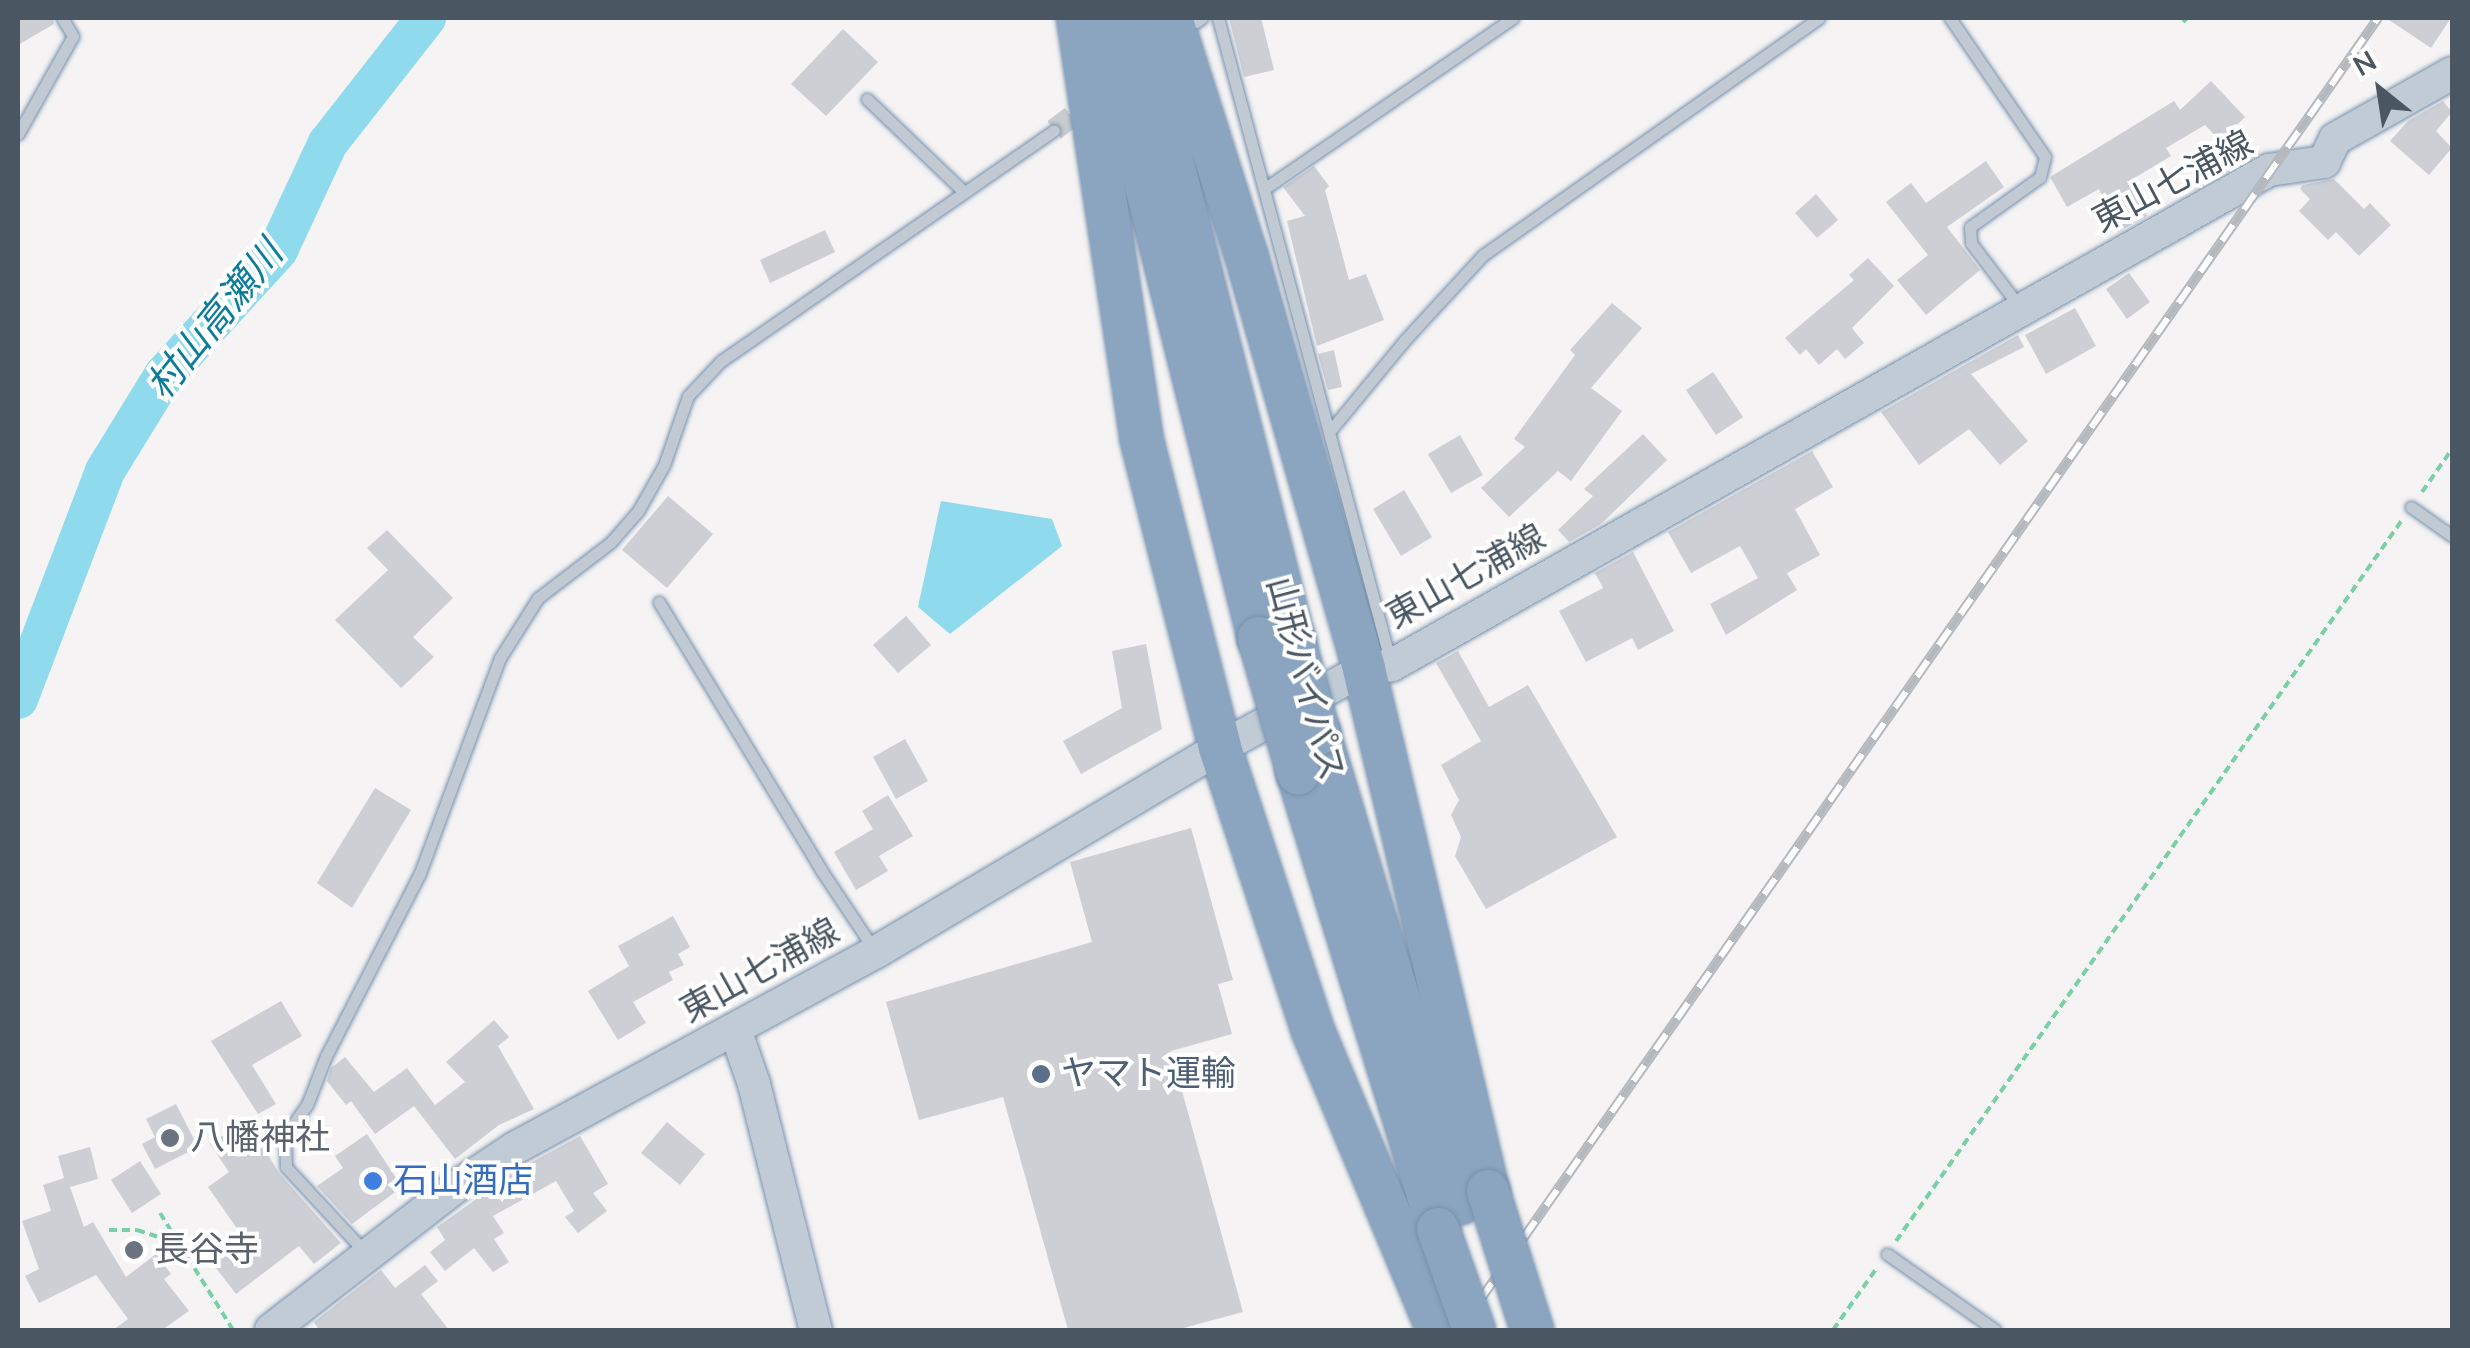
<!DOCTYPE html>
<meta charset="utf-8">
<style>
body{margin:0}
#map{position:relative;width:2470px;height:1348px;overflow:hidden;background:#f5f3f3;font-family:"Nunito Sans","Noto Sans JP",sans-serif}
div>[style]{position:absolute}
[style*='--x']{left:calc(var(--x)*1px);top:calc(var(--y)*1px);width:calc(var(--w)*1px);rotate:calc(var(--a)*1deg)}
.water>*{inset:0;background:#90daee}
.river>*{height:40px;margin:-20px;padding:0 20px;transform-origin:20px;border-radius:20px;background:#90daee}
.building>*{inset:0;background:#cdcfd5}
.street-tunnel>*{height:22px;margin-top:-11px;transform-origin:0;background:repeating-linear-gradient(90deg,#caccce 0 22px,transparent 0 33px)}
.path>*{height:4px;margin-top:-2px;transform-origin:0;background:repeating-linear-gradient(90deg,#7ad0a6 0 8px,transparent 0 13px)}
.roads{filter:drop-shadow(0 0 2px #7690ad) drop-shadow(0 0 2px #7690ad)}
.lane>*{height:11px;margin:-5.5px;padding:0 5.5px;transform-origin:5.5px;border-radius:5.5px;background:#c1cad2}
.secondary>*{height:32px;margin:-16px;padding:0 16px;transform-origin:16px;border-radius:16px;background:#c1cbd6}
.highway>*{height:42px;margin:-21px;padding:0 21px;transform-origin:21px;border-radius:21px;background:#8ba5c1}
.rail>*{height:10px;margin-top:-5px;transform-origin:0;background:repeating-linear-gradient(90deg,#fff 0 19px,#b5b8bd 0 38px);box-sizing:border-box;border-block:2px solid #b5b8bd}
.bridges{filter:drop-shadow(0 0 2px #7690ad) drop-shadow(0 0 2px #7690ad)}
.highway-bridge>*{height:42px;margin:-21px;padding:0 21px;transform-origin:21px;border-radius:21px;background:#8ba5c1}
.dots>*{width:28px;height:28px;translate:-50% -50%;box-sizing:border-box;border:5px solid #fff;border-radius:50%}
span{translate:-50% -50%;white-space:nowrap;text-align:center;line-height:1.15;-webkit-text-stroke:8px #fff;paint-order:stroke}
.street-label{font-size:35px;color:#4a5661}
.service-label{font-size:35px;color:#4e5e75}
.left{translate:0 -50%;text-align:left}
.worship-label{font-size:35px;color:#5b616d}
.shop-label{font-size:35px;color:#366cbe}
.water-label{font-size:38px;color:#0c7c9b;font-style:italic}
.frame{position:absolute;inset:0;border:20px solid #4a5661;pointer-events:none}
.north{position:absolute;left:2330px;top:40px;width:100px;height:100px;-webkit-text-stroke:8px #fff;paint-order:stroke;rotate:330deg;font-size:28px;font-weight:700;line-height:40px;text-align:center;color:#4a5661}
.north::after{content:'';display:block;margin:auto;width:35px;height:45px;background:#4a5661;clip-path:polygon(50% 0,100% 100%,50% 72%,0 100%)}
</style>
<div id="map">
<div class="water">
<div style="clip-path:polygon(941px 501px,1052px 519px,1062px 546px,950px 634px,918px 607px)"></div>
</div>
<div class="river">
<div style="--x:18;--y:699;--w:244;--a:-69.1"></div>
<div style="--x:105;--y:471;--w:113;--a:-58.4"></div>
<div style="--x:164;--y:375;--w:169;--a:-47.6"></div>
<div style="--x:278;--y:250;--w:118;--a:-65"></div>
<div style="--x:328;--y:143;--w:159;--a:-51.9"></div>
</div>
<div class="building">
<div style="clip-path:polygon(18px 18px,53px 18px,54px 24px,18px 45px)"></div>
<div style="clip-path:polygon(1229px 18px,1261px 18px,1274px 70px,1244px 77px)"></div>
<div style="clip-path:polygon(2386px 18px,2451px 18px,2431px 48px)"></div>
<div style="clip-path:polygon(843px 29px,878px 62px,826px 116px,791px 84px)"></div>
<div style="clip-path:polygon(2211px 81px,2245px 117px,2220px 141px,2205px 125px,2166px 148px,2171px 156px,2131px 180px,2147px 216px,2118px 232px,2099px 189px,2067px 207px,2050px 177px,2174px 101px,2180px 110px)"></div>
<div style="clip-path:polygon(2443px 101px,2452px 112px,2436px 131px,2452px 148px,2429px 175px,2390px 141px,2408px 121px)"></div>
<div style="clip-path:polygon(1986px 161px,2004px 187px,1947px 227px,1980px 270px,1926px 315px,1897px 280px,1928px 255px,1886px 202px,1911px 183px,1926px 203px)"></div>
<div style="clip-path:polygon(1314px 166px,1329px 186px,1325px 190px,1349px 280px,1366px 274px,1384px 320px,1317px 346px,1287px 221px,1305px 216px,1283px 187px)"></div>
<div style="clip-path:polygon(2334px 179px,2364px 209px,2370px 203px,2391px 225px,2359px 256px,2336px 232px,2328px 240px,2299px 211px,2310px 199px,2300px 189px,2303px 185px)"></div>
<div style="clip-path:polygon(1816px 194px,1838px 220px,1817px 238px,1795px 213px)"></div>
<div style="clip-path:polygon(825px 230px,835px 252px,770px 283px,760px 260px)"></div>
<div style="clip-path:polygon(1868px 258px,1894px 286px,1852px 328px,1864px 343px,1845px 359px,1837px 349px,1819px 365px,1806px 349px,1800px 355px,1785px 338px,1854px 280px,1849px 275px)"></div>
<div style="clip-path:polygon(2129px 273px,2150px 302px,2127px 319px,2106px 289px)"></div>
<div style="clip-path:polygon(1612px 303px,1642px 328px,1591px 388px,1622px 411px,1571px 481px,1558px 471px,1509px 517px,1481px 488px,1525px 447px,1514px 439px,1575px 355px,1570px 350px)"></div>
<div style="clip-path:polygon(2075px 308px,2096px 346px,2046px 374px,2025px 335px)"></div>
<div style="clip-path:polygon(2018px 335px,2024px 347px,1971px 374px,2028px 441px,2000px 465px,1969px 429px,1919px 465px,1881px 412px)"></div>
<div style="clip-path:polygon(1334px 350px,1342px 387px,1328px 390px,1318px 354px)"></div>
<div style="clip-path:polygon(1713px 372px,1743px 417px,1716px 435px,1686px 390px)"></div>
<div style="clip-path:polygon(1643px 434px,1667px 460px,1601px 524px,1569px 542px,1558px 530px,1593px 496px,1584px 489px)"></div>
<div style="clip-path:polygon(1460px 435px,1483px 475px,1451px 493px,1428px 454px)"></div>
<div style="clip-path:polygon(1812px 451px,1833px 487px,1795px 509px,1820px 555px,1787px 573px,1797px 590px,1726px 635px,1710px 604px,1758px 578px,1740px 546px,1691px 573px,1668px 532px)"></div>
<div style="clip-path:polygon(1404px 490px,1432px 537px,1401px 556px,1373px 509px)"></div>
<div style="clip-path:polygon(668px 496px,713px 534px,667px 588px,622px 550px)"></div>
<div style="clip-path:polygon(387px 530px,453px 598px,413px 637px,434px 657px,401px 688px,335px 620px,388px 570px,367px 548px)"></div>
<div style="clip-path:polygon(1633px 552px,1674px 631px,1638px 650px,1632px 638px,1586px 662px,1559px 611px,1603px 588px,1595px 573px)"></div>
<div style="clip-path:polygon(906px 616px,931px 645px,898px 673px,873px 645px)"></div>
<div style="clip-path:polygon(1146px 644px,1162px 729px,1081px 774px,1063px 741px,1122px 708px,1112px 651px)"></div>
<div style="clip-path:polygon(1458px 651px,1489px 707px,1528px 685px,1617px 837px,1486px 909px,1455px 856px,1461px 837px,1451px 815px,1459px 800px,1441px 765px,1481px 741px,1436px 663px)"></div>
<div style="clip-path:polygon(905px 739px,928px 781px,896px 799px,873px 757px)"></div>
<div style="clip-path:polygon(375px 788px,411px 810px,352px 908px,317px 883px)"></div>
<div style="clip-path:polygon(888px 795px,913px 836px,879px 856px,888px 871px,856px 890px,834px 852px,873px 829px,862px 811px)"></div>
<div style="clip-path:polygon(1191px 828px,1233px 980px,1218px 984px,1232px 1034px,1171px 1051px,1243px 1312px,1176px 1330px,1068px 1330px,1003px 1097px,919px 1120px,886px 1002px,1092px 942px,1070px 862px)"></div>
<div style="clip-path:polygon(673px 916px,690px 947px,678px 954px,684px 965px,669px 972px,673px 980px,633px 1002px,646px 1023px,618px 1040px,588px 991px,629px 966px,618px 946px)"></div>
<div style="clip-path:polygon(281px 1001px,302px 1036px,252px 1065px,276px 1104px,258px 1114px,211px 1041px)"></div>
<div style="clip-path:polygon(494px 1020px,509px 1037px,498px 1046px,534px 1109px,499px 1125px,455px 1159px,414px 1106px,375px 1134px,351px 1101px,346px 1105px,327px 1081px,331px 1068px,345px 1057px,374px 1092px,407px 1068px,435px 1105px,465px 1082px,446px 1062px)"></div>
<div style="clip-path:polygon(176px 1104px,198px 1147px,155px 1169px,142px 1144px,155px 1137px,146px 1119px)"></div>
<div style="clip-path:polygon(247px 1120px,279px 1173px,341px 1243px,314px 1264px,299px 1246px,236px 1294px,206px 1255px,238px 1230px,208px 1187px,229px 1172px,210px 1144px)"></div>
<div style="clip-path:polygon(667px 1122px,705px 1154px,680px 1185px,641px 1153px)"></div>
<div style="clip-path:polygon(367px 1134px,402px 1187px,352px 1224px,317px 1186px,343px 1168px,335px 1156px)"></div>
<div style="clip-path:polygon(580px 1136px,608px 1184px,593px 1193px,607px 1211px,578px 1233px,565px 1217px,574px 1211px,556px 1181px,493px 1216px,504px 1233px,494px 1239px,509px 1262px,493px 1272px,474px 1248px,445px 1271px,430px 1252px,445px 1240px,437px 1227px,519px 1169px)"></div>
<div style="clip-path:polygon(90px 1147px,98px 1179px,70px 1187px,84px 1227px,93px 1222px,126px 1277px,156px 1254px,171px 1274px,164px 1279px,189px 1311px,162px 1330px,113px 1330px,128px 1319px,96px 1275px,39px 1303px,25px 1276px,39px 1269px,22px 1221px,51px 1211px,43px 1185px,64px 1178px,58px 1156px)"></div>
<div style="clip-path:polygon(140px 1161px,161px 1194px,132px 1213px,111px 1180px)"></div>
<div style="clip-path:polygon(425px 1265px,438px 1281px,421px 1294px,449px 1330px,319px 1330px,314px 1322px,381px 1270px,395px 1288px)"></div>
</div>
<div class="street-tunnel">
<div style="--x:1054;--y:130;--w:51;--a:-37.1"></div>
</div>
<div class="path">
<div style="--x:2183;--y:22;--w:6;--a:-45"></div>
<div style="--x:2422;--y:492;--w:52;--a:-55.1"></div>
<div style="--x:160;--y:1213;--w:138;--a:58"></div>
<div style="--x:109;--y:1230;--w:28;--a:0"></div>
<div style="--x:137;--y:1230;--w:42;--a:18"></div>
<div style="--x:1896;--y:1241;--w:881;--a:-54.94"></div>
<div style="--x:1833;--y:1330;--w:75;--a:-54.8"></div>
</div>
<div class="roads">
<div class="lane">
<div style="--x:1218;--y:18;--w:665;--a:75"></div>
<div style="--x:1950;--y:18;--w:168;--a:55.6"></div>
<div style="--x:2045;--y:157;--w:21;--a:104"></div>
<div style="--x:2040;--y:177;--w:86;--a:144.5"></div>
<div style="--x:1970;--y:227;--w:16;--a:86"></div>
<div style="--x:1971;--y:243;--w:79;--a:52.7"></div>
<div style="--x:1196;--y:22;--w:7;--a:-34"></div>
<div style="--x:867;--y:99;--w:134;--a:43.8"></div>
<div style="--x:18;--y:134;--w:112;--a:-60.7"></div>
<div style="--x:73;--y:36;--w:21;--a:-121"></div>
<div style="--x:1264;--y:189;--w:302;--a:-34.5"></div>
<div style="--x:1329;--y:432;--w:118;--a:-50.5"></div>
<div style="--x:1404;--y:341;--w:117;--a:-47.4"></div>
<div style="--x:1483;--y:255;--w:411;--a:-35.2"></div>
<div style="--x:2411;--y:507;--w:50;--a:35.3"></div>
<div style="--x:659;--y:602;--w:313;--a:58.8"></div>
<div style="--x:821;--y:870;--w:97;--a:56.3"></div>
<div style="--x:364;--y:1251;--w:115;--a:-132.9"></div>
<div style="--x:286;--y:1167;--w:31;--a:-92"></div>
<div style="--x:285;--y:1136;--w:38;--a:-55"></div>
<div style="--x:307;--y:1105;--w:53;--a:-68.8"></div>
<div style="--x:326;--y:1056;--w:206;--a:-62.8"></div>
<div style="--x:420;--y:873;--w:229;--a:-69.6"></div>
<div style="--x:500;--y:658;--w:71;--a:-57.7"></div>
<div style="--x:538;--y:598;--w:91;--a:-37.4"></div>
<div style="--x:610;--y:543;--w:43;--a:-48.8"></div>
<div style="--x:638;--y:511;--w:53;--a:-60.5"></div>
<div style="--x:664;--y:465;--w:73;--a:-70.8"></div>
<div style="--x:688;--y:396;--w:48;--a:-46.7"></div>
<div style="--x:721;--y:361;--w:405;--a:-34.7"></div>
<div style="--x:1887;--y:1254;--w:132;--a:35.1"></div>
</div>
<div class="secondary">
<div style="--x:736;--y:1032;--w:55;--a:70.9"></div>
<div style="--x:754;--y:1084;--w:254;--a:75.9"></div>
<div style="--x:271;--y:1330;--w:232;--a:-37.8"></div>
<div style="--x:454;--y:1188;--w:73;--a:-33.3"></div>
<div style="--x:515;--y:1148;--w:411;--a:-28.5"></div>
<div style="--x:876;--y:952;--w:400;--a:-30.7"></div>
<div style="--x:1220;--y:748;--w:164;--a:-28.7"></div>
<div style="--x:1364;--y:669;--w:28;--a:-8"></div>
<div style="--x:1392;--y:665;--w:1007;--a:-29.44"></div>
<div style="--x:2269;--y:170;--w:56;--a:-8.3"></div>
<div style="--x:2324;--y:162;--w:25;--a:-64"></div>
<div style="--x:2335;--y:139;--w:134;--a:-29.4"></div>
</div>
<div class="highway">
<div style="--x:1078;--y:18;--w:424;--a:81.4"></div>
<div style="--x:1141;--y:437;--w:321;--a:75.7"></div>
<div style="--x:1220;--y:748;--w:298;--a:71.8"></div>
<div style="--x:1313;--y:1031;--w:324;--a:67.3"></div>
<div style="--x:1104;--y:18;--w:639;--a:75.96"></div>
<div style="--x:1136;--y:18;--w:643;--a:75.77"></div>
<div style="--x:1171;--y:18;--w:248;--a:72.4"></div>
<div style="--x:1246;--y:254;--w:431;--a:74.1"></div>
<div style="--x:1364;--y:669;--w:537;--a:76.64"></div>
<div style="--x:1319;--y:734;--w:490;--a:73.2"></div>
<div style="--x:1298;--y:773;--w:477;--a:72.9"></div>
</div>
</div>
<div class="rail">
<div style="--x:1459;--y:1330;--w:1602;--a:-54.99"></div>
</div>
<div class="bridges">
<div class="highway-bridge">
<div style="--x:1259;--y:638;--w:141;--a:73.9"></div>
<div style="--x:1294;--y:641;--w:96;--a:75"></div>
<div style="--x:1488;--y:1191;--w:146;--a:72.4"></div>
<div style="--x:1438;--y:1229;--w:107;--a:70.4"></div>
</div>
</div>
<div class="dots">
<div style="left:1041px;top:1074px;background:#5c6f8a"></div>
<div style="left:170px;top:1138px;background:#6b7280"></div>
<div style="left:373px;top:1181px;background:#3f7fe0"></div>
<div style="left:134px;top:1250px;background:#6b7280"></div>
</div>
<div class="street-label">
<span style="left:2173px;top:182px;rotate:-28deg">東山七浦線</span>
<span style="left:1466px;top:577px;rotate:-29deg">東山七浦線</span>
<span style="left:1305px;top:679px;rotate:75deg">山形バイパス</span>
<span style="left:760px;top:971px;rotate:-29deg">東山七浦線</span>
</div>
<div class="service-label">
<span class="left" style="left:1061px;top:1074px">ヤマト運輸</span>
</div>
<div class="worship-label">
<span class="left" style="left:190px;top:1138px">八幡神社</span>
<span class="left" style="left:154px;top:1250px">長谷寺</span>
</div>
<div class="shop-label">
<span class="left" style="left:393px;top:1181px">石山酒店</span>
</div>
<div class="water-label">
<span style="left:215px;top:320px;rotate:-51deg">村山高瀬川</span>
</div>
<div class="frame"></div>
<div class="north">N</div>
</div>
